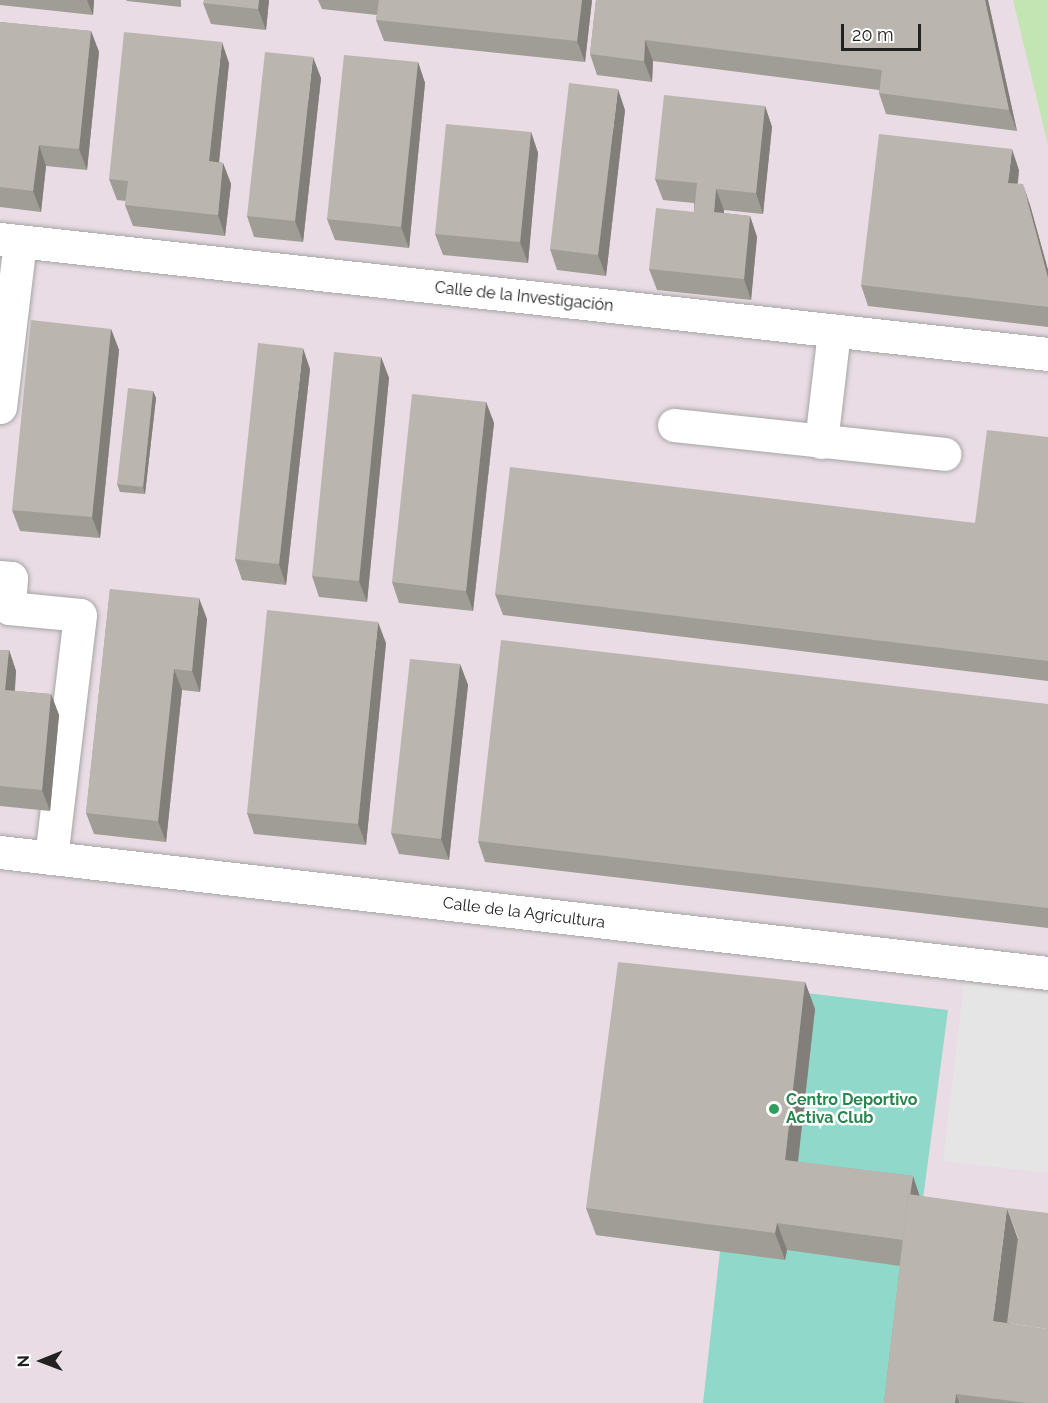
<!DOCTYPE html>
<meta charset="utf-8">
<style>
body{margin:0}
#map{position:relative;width:1048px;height:1403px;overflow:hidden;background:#f1f0e9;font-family:Raleway,sans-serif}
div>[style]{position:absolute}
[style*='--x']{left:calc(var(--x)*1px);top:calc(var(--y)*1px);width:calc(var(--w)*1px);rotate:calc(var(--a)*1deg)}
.industrial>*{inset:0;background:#e9dce4}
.grass>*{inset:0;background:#c3e5b4}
.pitch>*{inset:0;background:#8fd8ca}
.parking>*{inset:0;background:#e5e5e5}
.roads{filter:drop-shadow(0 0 2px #a5a5a5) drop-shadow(0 0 2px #a5a5a5)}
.minor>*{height:33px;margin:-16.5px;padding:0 16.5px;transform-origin:16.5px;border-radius:16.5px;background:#fff}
.wall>*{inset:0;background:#a09d96}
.shaded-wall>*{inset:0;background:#827f7a}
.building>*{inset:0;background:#bab6af}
.dots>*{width:16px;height:16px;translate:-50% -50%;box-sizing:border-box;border:3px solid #fff;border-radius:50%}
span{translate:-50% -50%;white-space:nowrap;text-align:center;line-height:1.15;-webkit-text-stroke:5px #fff;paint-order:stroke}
.street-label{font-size:16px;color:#212121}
.leisure-label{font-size:16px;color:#27864d;font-weight:700}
.left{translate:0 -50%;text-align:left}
.north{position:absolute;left:12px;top:1331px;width:60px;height:60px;-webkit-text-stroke:4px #fff;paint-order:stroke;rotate:269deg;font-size:16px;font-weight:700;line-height:24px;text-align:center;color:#212121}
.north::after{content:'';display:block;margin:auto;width:21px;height:27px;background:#212121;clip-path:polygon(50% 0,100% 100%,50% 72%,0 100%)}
.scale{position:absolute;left:841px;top:24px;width:80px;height:27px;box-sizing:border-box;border:3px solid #212121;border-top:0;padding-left:8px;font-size:18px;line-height:21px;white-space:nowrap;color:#212121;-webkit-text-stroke:4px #fff;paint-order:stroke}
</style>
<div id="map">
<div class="industrial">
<div style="clip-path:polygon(0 0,1048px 0,1048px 1403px,0 1403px)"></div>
</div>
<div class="grass">
<div style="clip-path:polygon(1013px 0,1048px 0,1048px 145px)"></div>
</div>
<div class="pitch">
<div style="clip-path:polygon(631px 972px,948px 1010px,911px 1290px,899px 1403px,703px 1403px,720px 1251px,596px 1235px)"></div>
</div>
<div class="parking">
<div style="clip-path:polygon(964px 983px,1048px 993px,1048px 1173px,943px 1161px)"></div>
</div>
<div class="roads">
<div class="minor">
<div style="--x:0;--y:239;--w:1054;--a:6.26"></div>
<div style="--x:0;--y:407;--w:167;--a:-83.1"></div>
<div style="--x:674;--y:425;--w:272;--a:6.1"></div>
<div style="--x:821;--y:442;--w:112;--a:-83.3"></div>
<div style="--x:0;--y:577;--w:11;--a:5"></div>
<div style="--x:11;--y:578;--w:30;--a:94"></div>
<div style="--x:9;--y:608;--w:71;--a:5.6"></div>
<div style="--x:80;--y:615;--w:245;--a:96.8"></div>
<div style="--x:0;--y:852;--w:1055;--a:6.59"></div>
</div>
</div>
<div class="wall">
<div style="clip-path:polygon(0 0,94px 0,93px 15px,0 5px)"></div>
<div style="clip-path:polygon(126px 0,181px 0,181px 7px,127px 1px)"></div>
<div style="clip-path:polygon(269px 0,266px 30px,211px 24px,203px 3px)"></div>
<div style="clip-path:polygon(318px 0,592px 0,585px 62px,384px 41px,376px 20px,377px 15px,322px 9px)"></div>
<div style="clip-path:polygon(596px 0,988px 0,1017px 131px,886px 114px,879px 93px,879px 90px,653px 61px,652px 82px,597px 75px,590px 54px)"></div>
<div style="clip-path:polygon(0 22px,91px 31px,99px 52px,87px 170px,46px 166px,41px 212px,0 207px)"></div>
<div style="clip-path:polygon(418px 62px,425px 83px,409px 248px,335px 240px,327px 219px)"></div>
<div style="clip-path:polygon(229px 63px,219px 162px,223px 163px,231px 184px,225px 236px,133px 226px,125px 205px,126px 201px,117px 200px,109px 179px)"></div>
<div style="clip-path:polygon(321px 78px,303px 242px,254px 237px,247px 216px)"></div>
<div style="clip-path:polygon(765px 106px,772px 127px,763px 214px,724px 210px,724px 213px,750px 216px,757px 237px,751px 300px,657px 290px,649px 269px,694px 212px,694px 203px,663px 200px,655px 179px)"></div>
<div style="clip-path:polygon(625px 110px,606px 276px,557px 270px,550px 249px)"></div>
<div style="clip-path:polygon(531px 132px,538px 153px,528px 263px,443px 255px,435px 234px)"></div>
<div style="clip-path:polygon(1019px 170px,1018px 184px,1030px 205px,1048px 270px,1048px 327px,868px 306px,861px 285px)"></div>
<div style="clip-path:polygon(111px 329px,119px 350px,100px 538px,20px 531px,12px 510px)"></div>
<div style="clip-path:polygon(381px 357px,389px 378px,367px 602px,319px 597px,312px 576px)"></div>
<div style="clip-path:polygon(310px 369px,286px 585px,242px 580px,235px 559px)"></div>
<div style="clip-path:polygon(153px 391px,156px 398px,145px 494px,120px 492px,117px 484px)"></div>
<div style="clip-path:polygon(486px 402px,494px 423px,473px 611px,399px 603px,392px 582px)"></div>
<div style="clip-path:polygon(1048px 437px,1048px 681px,503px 615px,495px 594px,975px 523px)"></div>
<div style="clip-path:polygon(110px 589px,207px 619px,200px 692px,182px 690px,166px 842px,94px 834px,86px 813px)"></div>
<div style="clip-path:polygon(386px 643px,366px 845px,254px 834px,247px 813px)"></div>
<div style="clip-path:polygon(0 650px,9px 650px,16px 671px,15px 691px,51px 694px,59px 715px,50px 811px,0 806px)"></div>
<div style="clip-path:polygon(460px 664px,468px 685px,449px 860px,399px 854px,391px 833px)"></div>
<div style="clip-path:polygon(1048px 704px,1048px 928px,485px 862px,478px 841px)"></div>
<div style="clip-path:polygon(805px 982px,815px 1009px,798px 1162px,913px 1176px,919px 1195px,1048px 1403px,884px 1403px,900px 1266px,787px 1250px,785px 1260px,596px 1235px,586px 1208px)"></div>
</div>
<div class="shaded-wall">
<div style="clip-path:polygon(87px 0,94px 0,93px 15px)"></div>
<div style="clip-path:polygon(259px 0,269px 0,266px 30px,258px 9px)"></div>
<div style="clip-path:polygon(582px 0,592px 0,585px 62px,577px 41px)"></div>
<div style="clip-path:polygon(985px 0,988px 0,1017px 131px,1009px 110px)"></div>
<div style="clip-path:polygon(91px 31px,99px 52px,87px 170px,79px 149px)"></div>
<div style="clip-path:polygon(645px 40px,653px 61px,652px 82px,644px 61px)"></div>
<div style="clip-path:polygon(222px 42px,229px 63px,217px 182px,209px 161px)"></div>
<div style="clip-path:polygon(313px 57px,321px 78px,303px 242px,295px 221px)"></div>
<div style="clip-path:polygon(418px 62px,425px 83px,409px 248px,401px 227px)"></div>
<div style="clip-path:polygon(618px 89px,625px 110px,606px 276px,598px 255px)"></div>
<div style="clip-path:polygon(765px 106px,772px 127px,763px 214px,756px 193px)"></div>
<div style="clip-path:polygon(531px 132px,538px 153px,528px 263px,520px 242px)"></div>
<div style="clip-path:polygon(39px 145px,46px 166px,41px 212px,33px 191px)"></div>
<div style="clip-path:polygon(1012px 149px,1019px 170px,1015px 204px,1008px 183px)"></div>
<div style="clip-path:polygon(223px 163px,231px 184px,225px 236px,218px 215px)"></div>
<div style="clip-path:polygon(1023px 184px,1030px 205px,1048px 270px,1048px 278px)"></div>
<div style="clip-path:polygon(716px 189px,724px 210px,722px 233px,714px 212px)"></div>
<div style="clip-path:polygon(750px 216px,757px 237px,751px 300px,744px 279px)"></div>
<div style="clip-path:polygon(111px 329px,119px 350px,100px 538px,92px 517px)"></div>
<div style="clip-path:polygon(303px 348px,310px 369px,286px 585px,279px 564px)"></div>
<div style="clip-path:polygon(381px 357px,389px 378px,367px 602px,359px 581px)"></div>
<div style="clip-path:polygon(153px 391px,156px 398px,145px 494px,143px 487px)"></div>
<div style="clip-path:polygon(486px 402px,494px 423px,473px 611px,466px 591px)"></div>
<div style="clip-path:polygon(199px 598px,207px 619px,200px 692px,192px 671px)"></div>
<div style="clip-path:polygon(378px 622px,386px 643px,366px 845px,358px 824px)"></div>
<div style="clip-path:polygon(9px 650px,16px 671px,13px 711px,5px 690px)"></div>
<div style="clip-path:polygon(460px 664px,468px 685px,449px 860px,441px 839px)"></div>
<div style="clip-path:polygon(174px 669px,182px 690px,166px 842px,158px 821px)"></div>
<div style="clip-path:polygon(51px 694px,59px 715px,50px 811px,42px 790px)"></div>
<div style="clip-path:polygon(805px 982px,815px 1009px,795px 1187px,785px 1160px)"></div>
<div style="clip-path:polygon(913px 1176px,922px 1203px,904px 1241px)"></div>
<div style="clip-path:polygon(1007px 1208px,1020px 1245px,1007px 1352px,993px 1321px)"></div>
<div style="clip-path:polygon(777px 1223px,787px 1250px,785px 1260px,775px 1233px)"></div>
<div style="clip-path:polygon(956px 1394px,959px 1403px,955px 1403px)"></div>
</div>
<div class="building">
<div style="clip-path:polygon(204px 0,259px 0,258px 9px,203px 3px)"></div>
<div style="clip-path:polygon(379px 0,582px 0,577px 41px,376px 20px)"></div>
<div style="clip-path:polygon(596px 0,985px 0,1009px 110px,879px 93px,882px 70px,645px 40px,644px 61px,590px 54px)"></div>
<div style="clip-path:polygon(0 22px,91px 31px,79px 149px,39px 145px,33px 191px,0 187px)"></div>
<div style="clip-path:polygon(124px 32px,222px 42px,209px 161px,223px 163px,218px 215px,125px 205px,128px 181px,109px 179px)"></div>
<div style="clip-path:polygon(265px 52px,313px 57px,295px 221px,247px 216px)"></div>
<div style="clip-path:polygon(344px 55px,418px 62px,401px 227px,327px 219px)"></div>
<div style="clip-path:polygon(569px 83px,618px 89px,598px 255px,550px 249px)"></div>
<div style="clip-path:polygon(664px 95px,765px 106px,756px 193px,716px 189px,714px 212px,750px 216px,744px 279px,649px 269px,656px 208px,694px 212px,697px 183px,655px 179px)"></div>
<div style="clip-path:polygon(446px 124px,531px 132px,520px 242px,435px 234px)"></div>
<div style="clip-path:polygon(879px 134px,1012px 149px,1008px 183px,1023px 184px,1048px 278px,1048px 307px,861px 285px)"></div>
<div style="clip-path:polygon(31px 320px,111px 329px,92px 517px,12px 510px)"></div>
<div style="clip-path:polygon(258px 343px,303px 348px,279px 564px,235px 559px)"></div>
<div style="clip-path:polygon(334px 352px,381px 357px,359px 581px,312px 576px)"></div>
<div style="clip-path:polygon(128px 388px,153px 391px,143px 487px,117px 484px)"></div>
<div style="clip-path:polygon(412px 394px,486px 402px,466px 591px,392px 582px)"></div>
<div style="clip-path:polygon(987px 430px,1048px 437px,1048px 661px,495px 594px,510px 467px,975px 523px)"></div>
<div style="clip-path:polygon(110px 589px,199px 598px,192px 671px,174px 669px,158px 821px,86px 813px)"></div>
<div style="clip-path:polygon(267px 610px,378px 622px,358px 824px,247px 813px)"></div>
<div style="clip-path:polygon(501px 640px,1048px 704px,1048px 908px,478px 841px)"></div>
<div style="clip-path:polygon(0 650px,9px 650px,5px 690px,51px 694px,42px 790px,0 786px)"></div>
<div style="clip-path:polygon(410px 659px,460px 664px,441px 839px,391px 833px)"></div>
<div style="clip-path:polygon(618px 962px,805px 982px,785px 1160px,913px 1176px,910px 1194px,908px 1194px,903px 1240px,777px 1223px,775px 1233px,586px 1208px)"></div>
<div style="clip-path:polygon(908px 1194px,1007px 1208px,993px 1321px,1048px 1329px,1048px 1403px,1028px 1403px,956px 1394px,955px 1403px,884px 1403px)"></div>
<div style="clip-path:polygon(1007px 1208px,1048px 1213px,1048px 1329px,1007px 1323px,1018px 1238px)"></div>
</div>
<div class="dots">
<div style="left:774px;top:1109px;background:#2e9e5b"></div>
</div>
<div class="street-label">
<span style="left:524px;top:297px;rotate:6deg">Calle de la Investigación</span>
<span style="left:524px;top:913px;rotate:7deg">Calle de la Agricultura</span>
</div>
<div class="leisure-label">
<span class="left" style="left:786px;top:1109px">Centro Deportivo<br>Activa Club</span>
</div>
<div class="north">N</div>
<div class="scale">20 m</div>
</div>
